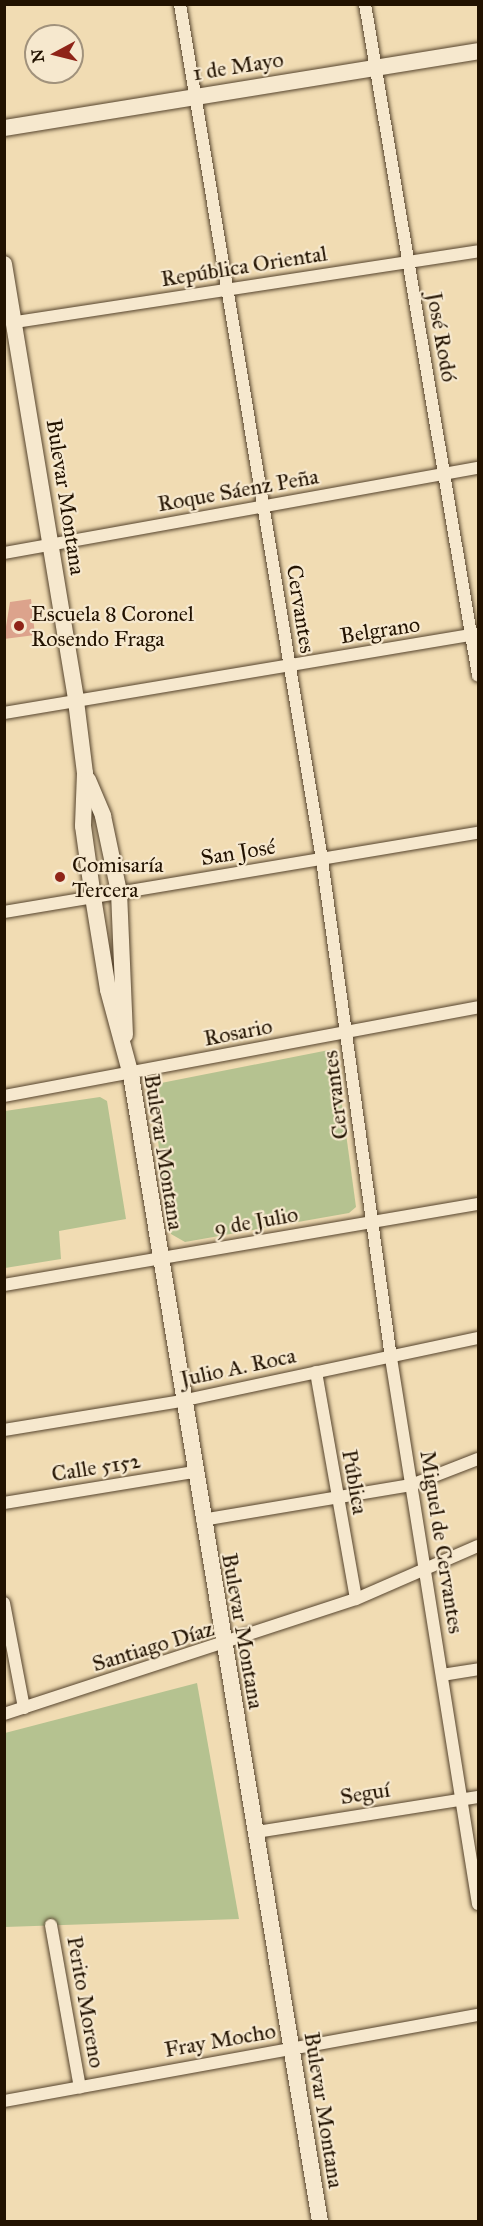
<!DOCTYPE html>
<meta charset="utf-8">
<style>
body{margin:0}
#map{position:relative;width:483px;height:2226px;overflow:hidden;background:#f1dcb3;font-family:"IM FELL Great Primer",serif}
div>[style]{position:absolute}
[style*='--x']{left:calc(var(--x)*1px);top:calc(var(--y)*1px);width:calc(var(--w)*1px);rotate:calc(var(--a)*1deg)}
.green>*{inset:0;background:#b5c290}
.building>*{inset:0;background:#dca38c}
.roads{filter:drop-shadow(0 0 2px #56442d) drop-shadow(0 0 2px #56442d)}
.minor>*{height:12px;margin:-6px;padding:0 6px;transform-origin:6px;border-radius:6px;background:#f6e8ce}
.secondary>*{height:16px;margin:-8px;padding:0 8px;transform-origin:8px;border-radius:8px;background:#f6e8ce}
.dots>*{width:16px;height:16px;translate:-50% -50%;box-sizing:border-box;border:3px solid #f6e8ce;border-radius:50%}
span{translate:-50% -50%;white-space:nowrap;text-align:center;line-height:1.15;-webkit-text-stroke:4.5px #f6e8ce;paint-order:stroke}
.street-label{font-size:22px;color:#221200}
.poi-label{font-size:22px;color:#221200}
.left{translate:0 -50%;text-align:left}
.frame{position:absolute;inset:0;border:6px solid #221200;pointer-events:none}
.north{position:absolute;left:24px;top:24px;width:60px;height:60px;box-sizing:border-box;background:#f6e8ce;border:2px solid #a1927c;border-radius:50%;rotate:263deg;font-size:16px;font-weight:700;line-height:24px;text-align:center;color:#221200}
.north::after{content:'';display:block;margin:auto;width:21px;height:27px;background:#8f2418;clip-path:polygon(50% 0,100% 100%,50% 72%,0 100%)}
</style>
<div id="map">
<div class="green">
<div style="clip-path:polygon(329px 1050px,335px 1053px,356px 1207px,349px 1213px,185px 1242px,171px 1234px,151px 1091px,156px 1084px)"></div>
<div style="clip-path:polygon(100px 1097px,107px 1101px,126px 1219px,59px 1231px,61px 1259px,5px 1268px,5px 1111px)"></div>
<div style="clip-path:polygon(197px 1683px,239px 1919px,5px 1927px,5px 1733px)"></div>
</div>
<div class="building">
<div style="clip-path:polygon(31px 599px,35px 635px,4px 639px,10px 602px)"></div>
</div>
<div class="roads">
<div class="minor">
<div style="--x:180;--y:4;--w:868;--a:80.58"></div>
<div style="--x:322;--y:860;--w:503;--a:82.11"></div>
<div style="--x:391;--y:1358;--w:553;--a:80.95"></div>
<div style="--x:365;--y:4;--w:681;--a:80.45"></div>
<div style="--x:16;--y:322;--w:467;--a:-8.7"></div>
<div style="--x:4;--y:553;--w:482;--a:-10.2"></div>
<div style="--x:4;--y:713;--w:481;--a:-9.5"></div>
<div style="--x:4;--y:912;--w:481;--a:-9.5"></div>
<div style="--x:4;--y:1096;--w:482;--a:-10.6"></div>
<div style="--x:4;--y:1285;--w:481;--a:-9.7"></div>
<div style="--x:316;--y:1372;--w:230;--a:80"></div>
<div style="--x:4;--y:1430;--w:179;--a:-9.3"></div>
<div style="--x:181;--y:1401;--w:304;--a:-12"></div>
<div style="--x:4;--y:1503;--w:193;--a:-9.3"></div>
<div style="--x:202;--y:1520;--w:212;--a:-9.5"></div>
<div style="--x:411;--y:1485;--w:72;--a:-21.2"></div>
<div style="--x:4;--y:1603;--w:107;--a:79.2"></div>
<div style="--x:442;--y:1675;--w:36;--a:-9"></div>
<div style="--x:4;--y:1714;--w:370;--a:-18.1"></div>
<div style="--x:356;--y:1599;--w:133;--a:-23.5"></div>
<div style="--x:257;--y:1832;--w:224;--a:-9"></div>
<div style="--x:51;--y:1925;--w:165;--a:79.9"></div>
<div style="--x:4;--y:2101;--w:482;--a:-10.3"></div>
</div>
<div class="secondary">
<div style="--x:4;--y:128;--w:480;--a:-9.2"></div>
<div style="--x:4;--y:264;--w:443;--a:80.6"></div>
<div style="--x:76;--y:701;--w:73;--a:82.9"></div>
<div style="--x:85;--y:773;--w:53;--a:92.2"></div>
<div style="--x:83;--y:826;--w:72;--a:82"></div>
<div style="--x:93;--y:897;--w:94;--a:80.8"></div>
<div style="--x:108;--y:990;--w:88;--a:74.9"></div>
<div style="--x:131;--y:1075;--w:1162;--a:80.64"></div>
<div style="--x:88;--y:780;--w:39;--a:67"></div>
<div style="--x:103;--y:816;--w:78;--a:78.1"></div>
<div style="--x:119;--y:892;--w:143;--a:87.6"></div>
</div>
</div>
<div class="dots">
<div style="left:19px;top:626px;background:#8f2418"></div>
<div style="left:60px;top:877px;background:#8f2418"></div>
</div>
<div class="street-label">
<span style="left:238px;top:66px;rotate:-9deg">1 de Mayo</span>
<span style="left:244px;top:266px;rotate:-9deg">República Oriental</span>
<span style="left:442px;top:337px;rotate:80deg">José Rodó</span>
<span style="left:238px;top:490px;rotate:-10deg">Roque Sáenz Peña</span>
<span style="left:66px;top:497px;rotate:81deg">Bulevar Montana</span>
<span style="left:301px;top:609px;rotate:81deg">Cervantes</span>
<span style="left:380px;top:630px;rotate:-9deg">Belgrano</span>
<span style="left:238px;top:852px;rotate:-9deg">San José</span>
<span style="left:238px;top:1032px;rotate:-11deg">Rosario</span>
<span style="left:335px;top:1095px;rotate:-97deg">Cervantes</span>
<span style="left:164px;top:1152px;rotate:81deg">Bulevar Montana</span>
<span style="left:256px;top:1221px;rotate:-10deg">9 de Julio</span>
<span style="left:238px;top:1367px;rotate:-12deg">Julio A. Roca</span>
<span style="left:96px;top:1467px;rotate:-9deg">Calle 5152</span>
<span style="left:355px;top:1482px;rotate:80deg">Pública</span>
<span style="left:442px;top:1542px;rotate:81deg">Miguel de Cervantes</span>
<span style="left:243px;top:1631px;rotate:80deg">Bulevar Montana</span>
<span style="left:153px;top:1646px;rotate:-17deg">Santiago Díaz</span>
<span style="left:365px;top:1793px;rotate:-9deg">Seguí</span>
<span style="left:86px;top:2002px;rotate:80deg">Perito Moreno</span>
<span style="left:220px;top:2040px;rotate:-10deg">Fray Mocho</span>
<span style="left:324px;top:2110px;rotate:81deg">Bulevar Montana</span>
</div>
<div class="poi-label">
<span class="left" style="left:31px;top:626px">Escuela 8 Coronel<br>Rosendo Fraga</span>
<span class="left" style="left:72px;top:877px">Comisaría<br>Tercera</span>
</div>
<div class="frame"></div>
<div class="north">N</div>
</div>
